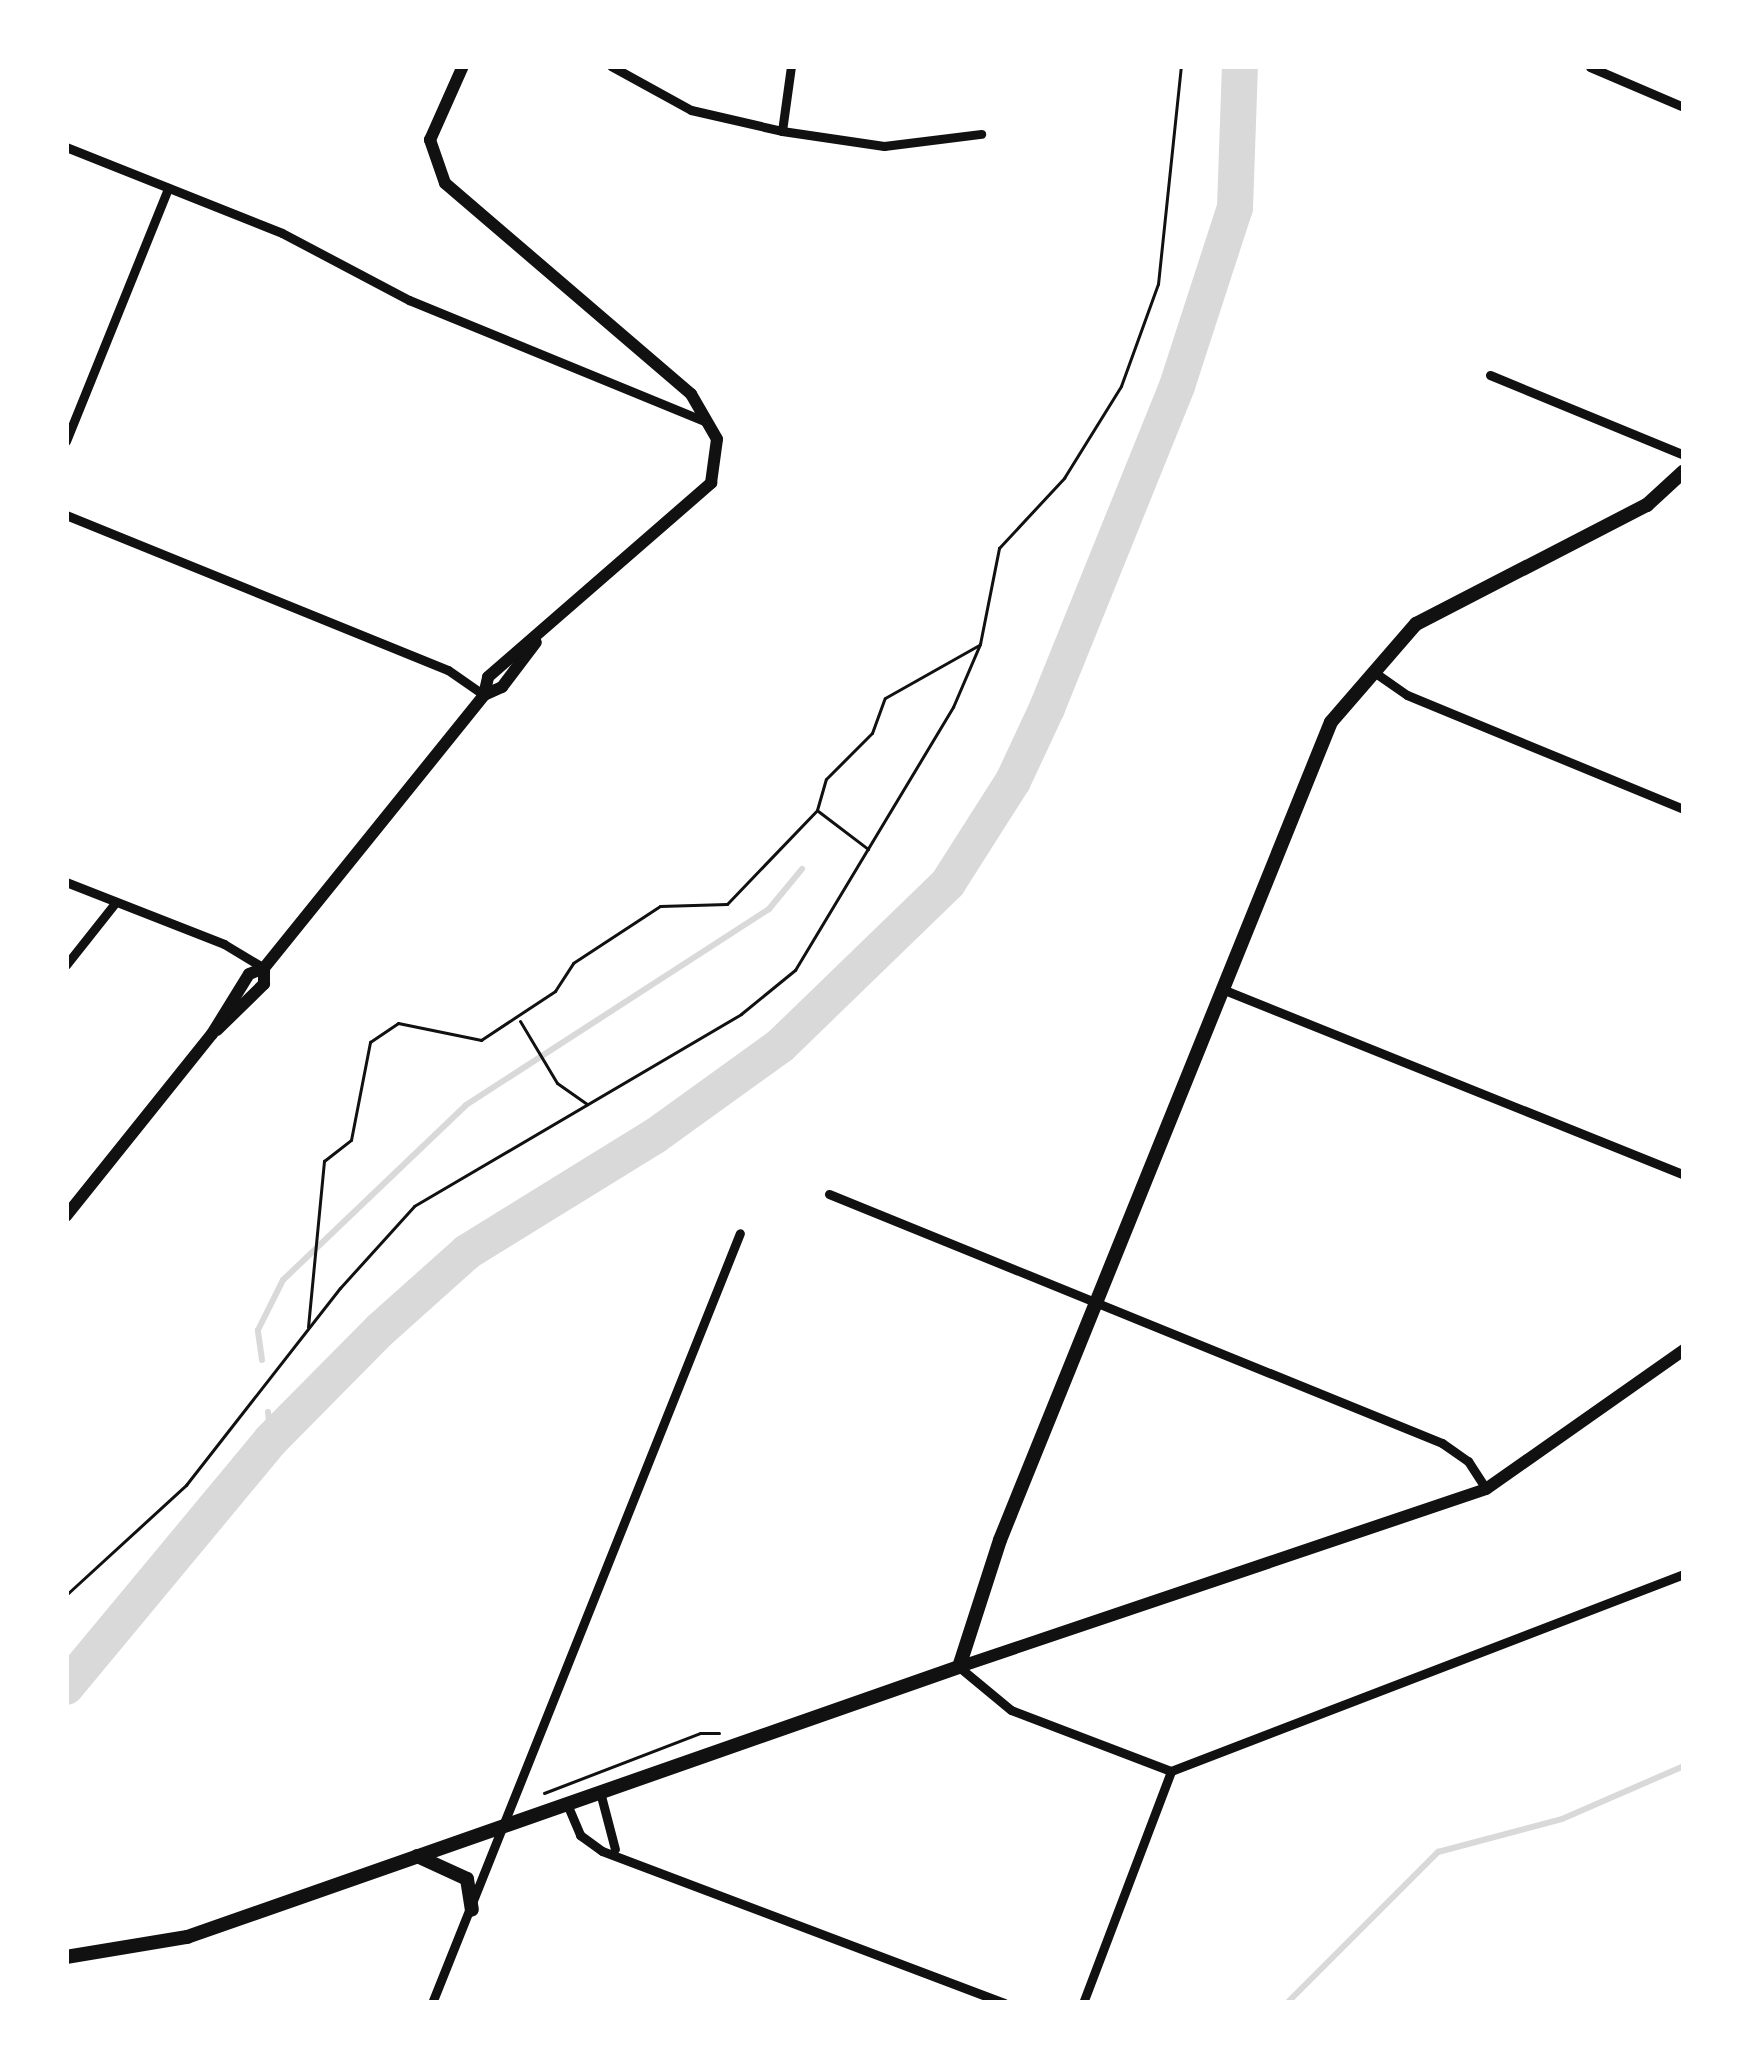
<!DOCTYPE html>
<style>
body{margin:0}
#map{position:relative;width:1750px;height:2069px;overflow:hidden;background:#fff;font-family:"Crimson Pro",serif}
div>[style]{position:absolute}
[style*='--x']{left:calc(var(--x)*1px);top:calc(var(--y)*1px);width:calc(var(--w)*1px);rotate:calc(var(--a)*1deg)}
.stream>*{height:6px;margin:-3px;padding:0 3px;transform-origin:3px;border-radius:3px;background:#d9d9d9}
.river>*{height:36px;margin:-18px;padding:0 18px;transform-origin:18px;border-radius:18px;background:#d9d9d9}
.path>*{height:3px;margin:-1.5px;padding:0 1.5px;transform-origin:1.5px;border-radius:1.5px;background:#111}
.minor>*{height:9px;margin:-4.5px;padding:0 4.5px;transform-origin:4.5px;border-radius:4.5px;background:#111}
.tertiary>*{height:12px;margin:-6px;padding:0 6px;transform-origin:6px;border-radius:6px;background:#111}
.secondary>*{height:14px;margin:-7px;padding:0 7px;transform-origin:7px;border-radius:7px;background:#111}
span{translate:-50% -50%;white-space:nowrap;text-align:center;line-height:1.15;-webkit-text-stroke:9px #fff;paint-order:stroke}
.frame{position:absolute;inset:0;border:69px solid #fff;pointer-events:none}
</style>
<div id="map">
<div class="stream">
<div style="--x:262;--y:1360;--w:30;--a:-98"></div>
<div style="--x:258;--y:1330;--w:56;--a:-63.4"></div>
<div style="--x:283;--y:1280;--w:253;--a:-43.7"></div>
<div style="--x:466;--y:1105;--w:361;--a:-32.9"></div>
<div style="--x:769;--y:909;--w:52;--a:-50.5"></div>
<div style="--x:268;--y:1412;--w:28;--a:84"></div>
<div style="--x:1287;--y:2003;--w:214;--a:-45"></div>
<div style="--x:1438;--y:1852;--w:128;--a:-14.9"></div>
<div style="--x:1562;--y:1819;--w:133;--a:-23.5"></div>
</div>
<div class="river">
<div style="--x:66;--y:1687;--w:321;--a:-50.3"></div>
<div style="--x:271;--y:1440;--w:156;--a:-45.3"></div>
<div style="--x:381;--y:1329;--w:115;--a:-41.8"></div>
<div style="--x:467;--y:1252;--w:221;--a:-31.7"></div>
<div style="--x:655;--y:1136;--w:155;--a:-35.8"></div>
<div style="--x:781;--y:1045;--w:233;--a:-44.1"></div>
<div style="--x:948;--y:883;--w:121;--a:-57.5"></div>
<div style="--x:1013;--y:781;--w:81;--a:-65"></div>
<div style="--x:1047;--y:708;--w:347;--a:-68"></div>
<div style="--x:1177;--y:386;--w:187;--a:-72"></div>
<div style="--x:1235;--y:208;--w:142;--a:-88"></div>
</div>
<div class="path">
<div style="--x:818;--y:811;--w:63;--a:37.2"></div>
<div style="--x:520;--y:1021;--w:72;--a:59.2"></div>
<div style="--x:557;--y:1083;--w:37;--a:35"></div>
<div style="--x:308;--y:1327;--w:167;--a:-84.5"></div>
<div style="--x:324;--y:1161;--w:34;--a:-38"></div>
<div style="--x:351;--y:1140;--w:100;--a:-79"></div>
<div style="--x:370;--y:1042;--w:34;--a:-34"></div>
<div style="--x:398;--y:1023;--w:85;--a:11.6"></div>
<div style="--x:481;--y:1040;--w:89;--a:-33.5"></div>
<div style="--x:555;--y:991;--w:33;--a:-57"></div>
<div style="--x:573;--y:963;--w:104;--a:-33.2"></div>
<div style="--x:660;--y:906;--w:67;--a:-1.7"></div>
<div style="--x:727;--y:904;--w:130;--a:-46.2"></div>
<div style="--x:817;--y:810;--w:32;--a:-74"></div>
<div style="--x:826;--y:779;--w:65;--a:-45"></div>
<div style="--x:872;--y:733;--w:37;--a:-70"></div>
<div style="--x:885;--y:698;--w:108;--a:-29.4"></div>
<div style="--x:66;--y:1595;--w:163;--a:-42.5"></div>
<div style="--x:186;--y:1485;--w:250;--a:-52"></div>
<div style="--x:340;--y:1288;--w:110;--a:-47.9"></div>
<div style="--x:414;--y:1206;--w:379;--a:-30.4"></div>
<div style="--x:741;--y:1014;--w:70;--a:-39.2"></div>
<div style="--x:795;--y:970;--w:307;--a:-59"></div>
<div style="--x:953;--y:707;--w:69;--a:-66.8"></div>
<div style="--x:980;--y:644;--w:98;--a:-78.8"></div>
<div style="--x:999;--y:548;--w:96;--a:-47.1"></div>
<div style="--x:1064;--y:478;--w:108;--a:-58.2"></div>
<div style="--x:1121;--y:386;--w:109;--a:-70.1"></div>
<div style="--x:1158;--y:284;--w:219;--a:-84"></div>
<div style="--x:544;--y:1793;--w:167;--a:-21"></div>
<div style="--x:700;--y:1733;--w:19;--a:0"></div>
</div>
<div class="minor">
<div style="--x:611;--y:66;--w:91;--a:28.8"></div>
<div style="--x:691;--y:110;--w:93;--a:13"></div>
<div style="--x:782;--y:131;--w:103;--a:8.4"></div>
<div style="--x:884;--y:146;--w:98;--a:-7.1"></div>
<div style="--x:1590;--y:67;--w:102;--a:23.1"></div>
<div style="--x:782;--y:131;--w:66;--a:-82.1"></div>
<div style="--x:66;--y:147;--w:232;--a:21.7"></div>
<div style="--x:282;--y:233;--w:144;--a:27.8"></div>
<div style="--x:409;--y:300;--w:322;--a:22.3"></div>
<div style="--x:1490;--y:375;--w:210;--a:22.4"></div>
<div style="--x:66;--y:441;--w:273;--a:-68"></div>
<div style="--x:66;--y:515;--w:412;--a:22.1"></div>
<div style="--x:448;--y:670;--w:44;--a:34.8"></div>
<div style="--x:1374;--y:672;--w:40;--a:34.9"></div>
<div style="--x:1407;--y:695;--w:300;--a:22.4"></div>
<div style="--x:66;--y:882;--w:170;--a:21.4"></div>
<div style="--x:224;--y:944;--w:47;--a:31"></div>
<div style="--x:66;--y:965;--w:80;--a:-51.6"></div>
<div style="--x:1222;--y:989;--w:498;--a:21.9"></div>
<div style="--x:829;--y:1194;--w:662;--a:22.11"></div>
<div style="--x:1442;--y:1443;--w:32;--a:35"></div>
<div style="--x:1468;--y:1461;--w:33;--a:57"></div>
<div style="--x:959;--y:1667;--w:67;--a:39.6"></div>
<div style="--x:1011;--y:1710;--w:171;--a:20.9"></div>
<div style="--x:600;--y:1792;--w:59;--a:75.3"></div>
<div style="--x:567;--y:1804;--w:34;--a:67"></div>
<div style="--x:580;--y:1835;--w:27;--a:36"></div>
<div style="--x:602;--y:1851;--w:430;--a:20.7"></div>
<div style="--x:432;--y:2003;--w:829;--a:-68.2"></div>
<div style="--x:1083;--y:2003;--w:248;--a:-69.2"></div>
<div style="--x:1171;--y:1771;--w:550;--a:-21.01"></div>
</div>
<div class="tertiary">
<div style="--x:484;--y:695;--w:20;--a:-24"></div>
<div style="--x:502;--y:687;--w:56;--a:-52.9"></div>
<div style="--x:217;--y:1030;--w:66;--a:-44.4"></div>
<div style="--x:264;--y:984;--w:16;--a:-90"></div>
<div style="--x:66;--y:1216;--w:233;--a:-51.3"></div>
<div style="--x:212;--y:1034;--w:70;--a:-58.3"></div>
<div style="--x:249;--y:974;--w:16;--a:-22"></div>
<div style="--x:264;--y:968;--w:351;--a:-51.1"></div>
<div style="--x:484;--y:695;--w:18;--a:-77"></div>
<div style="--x:488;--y:677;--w:296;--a:-41"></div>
<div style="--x:711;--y:483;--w:44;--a:-82.2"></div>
<div style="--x:717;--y:439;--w:52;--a:-120"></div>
<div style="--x:691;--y:394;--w:324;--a:-139.4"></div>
<div style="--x:445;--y:183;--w:46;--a:-109.2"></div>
<div style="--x:430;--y:140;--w:81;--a:-66"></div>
<div style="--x:959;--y:1667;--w:556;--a:-18.66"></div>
<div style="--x:1486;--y:1489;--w:242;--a:-35.1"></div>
</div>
<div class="secondary">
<div style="--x:417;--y:1856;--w:55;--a:24.7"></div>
<div style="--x:467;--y:1879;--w:31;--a:81"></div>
<div style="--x:66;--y:1957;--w:123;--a:-9.4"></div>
<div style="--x:187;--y:1937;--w:818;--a:-19.28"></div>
<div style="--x:959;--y:1667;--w:133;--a:-72.1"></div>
<div style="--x:1000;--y:1540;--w:882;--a:-67.97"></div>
<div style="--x:1331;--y:722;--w:130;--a:-49.1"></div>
<div style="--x:1416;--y:624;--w:260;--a:-27.3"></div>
<div style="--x:1647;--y:505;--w:50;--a:-42.6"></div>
</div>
<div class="frame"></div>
</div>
